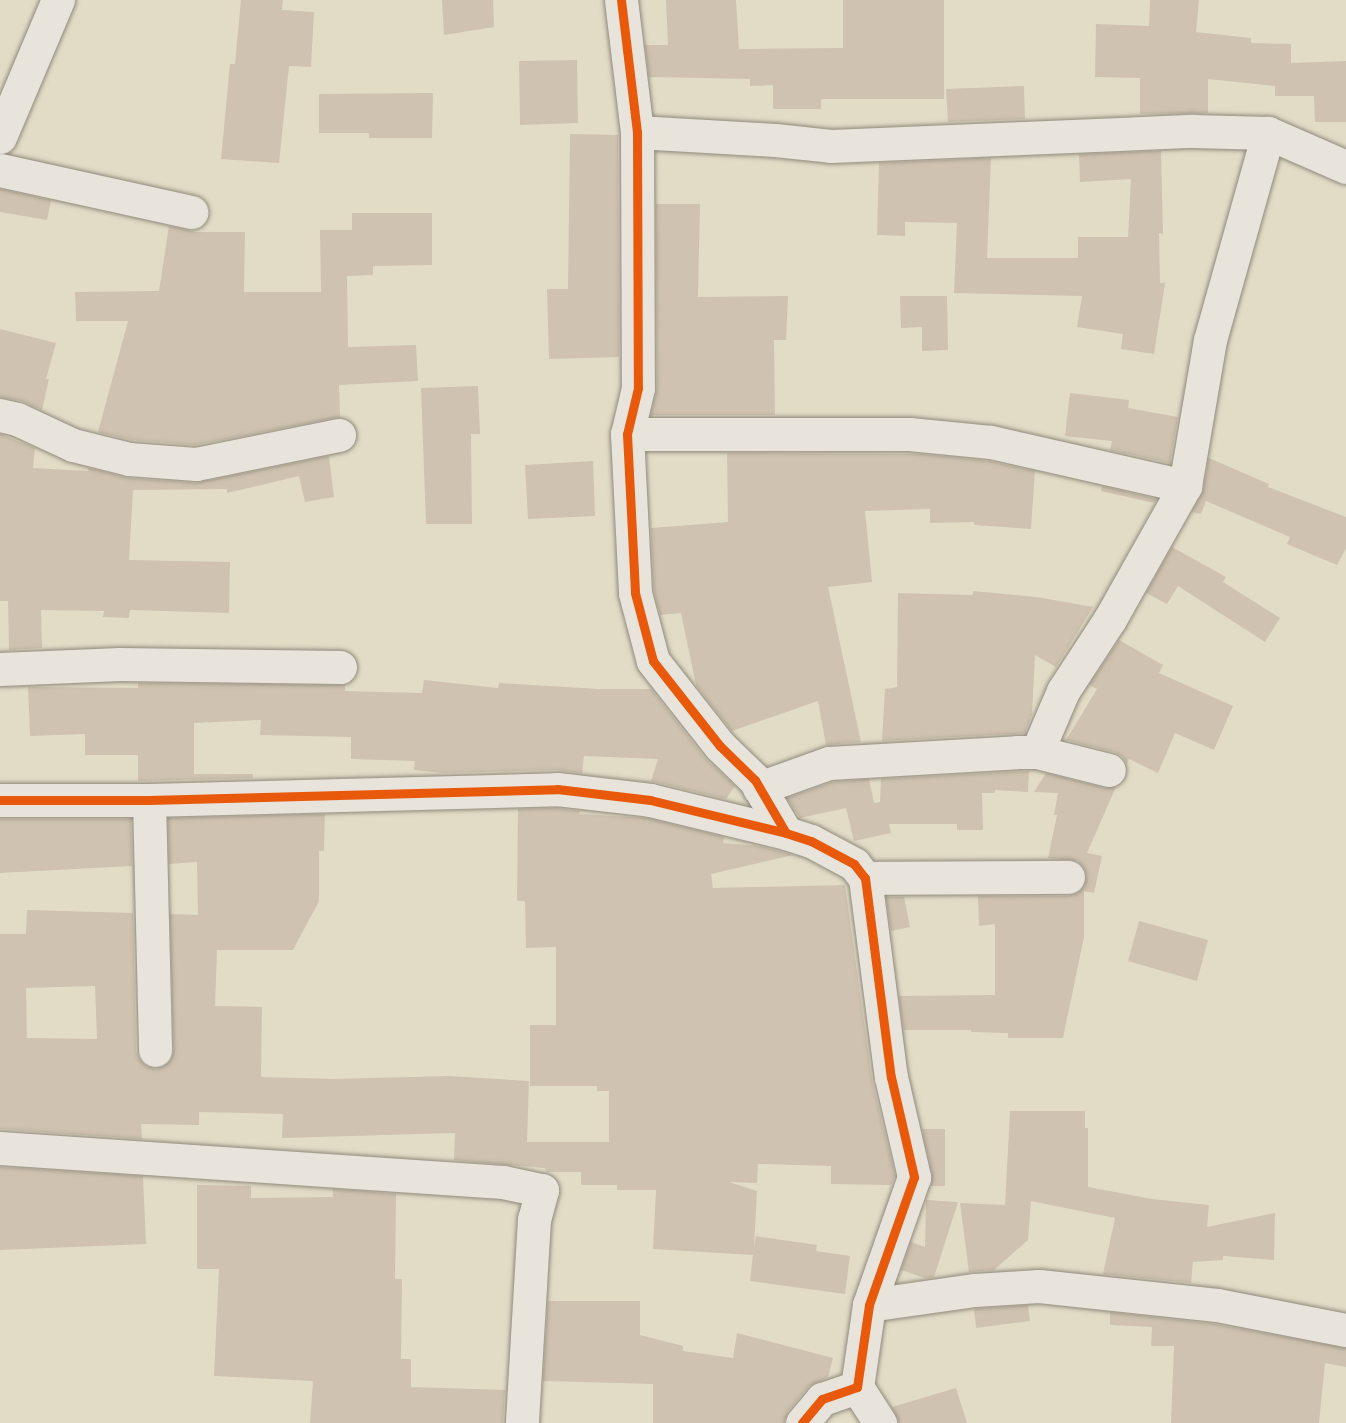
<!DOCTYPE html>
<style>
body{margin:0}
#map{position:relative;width:1346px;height:1423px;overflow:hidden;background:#e2dcc7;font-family:Vollkorn,serif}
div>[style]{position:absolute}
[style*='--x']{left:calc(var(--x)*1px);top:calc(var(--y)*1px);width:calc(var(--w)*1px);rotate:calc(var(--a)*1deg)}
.building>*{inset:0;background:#cfc2b0}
.roads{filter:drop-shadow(0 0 2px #90897c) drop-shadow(0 0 2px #90897c)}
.street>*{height:33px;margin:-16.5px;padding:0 16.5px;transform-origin:16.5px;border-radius:16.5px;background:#e8e4db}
.cycleway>*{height:9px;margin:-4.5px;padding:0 4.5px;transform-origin:4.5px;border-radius:4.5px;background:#e8590c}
span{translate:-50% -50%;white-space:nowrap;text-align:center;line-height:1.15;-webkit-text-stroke:4.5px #f4ecd3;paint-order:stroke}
</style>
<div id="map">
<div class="building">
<div style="clip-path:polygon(241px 0,283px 0,282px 10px,314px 12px,311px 67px,289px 66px,279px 163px,221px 159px,230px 64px,235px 64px)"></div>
<div style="clip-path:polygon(442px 0,493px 0,494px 27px,444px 35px)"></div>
<div style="clip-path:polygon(666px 0,736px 0,739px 49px,843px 48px,843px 0,944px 0,944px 99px,821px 99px,821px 109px,773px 109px,773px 85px,750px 86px,750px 79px,649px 77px,645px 45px,668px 45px)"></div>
<div style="clip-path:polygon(1150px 0,1199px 0,1196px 32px,1251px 38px,1251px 43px,1291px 44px,1291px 63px,1346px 61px,1346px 122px,1315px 122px,1314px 96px,1275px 96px,1275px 86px,1208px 79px,1208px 113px,1140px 114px,1140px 78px,1095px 77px,1096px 24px,1149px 26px)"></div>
<div style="clip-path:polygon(577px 60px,578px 123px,520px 125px,519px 61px)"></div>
<div style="clip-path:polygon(1024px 86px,1025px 119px,948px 122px,946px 89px)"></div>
<div style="clip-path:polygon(433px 93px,432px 138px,369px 138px,369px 133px,319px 133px,319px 94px)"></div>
<div style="clip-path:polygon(570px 134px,618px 135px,619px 357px,549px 359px,547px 289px,568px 289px)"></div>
<div style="clip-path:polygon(1161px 151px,1163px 234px,1159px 233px,1160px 283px,1165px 283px,1154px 354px,1121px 349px,1123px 334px,1077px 327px,1082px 296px,954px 293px,957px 223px,905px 222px,905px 236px,877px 235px,879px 163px,991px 158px,987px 258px,1078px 258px,1078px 237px,1128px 237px,1131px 179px,1080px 182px,1079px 154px)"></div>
<div style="clip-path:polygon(0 189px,51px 200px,47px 220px,0 212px)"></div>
<div style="clip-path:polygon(656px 204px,700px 204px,698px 297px,788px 296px,786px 340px,774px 340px,775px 415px,651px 415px,657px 388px)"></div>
<div style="clip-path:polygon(352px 213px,432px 213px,432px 265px,373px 266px,373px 275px,347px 276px,348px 347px,416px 345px,418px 381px,339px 385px,340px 417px,195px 445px,132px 440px,98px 432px,128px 321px,76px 321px,75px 292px,159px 291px,169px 226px,196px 232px,245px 232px,244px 292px,321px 292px,320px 230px,352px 230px)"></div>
<div style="clip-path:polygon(900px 296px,947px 296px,948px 350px,922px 351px,922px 327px,901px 328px)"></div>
<div style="clip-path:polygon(0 329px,56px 343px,46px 379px,49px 379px,42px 410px,22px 401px,0 397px)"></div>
<div style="clip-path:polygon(478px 386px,480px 434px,471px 434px,472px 524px,426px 524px,421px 388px)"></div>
<div style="clip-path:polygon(1070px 393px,1129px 400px,1128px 408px,1178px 417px,1170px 463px,1110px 450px,1112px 441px,1065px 436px)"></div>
<div style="clip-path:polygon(0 434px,35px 448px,33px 468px,88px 471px,89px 468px,128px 478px,195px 483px,329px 456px,334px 497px,305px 502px,299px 476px,227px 493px,227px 489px,133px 490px,129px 560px,230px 562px,229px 613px,130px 610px,129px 618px,103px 617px,104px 611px,41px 610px,42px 648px,9px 650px,8px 601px,0 601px)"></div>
<div style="clip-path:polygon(727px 453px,920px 454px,988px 461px,1035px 471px,1031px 529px,974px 525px,974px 522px,930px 523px,930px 509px,865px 511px,872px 582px,828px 587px,861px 742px,826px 745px,818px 701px,732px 731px,696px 685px,681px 613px,660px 615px,654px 590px,651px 528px,728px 522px)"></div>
<div style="clip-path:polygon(1209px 458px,1269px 484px,1268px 487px,1346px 517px,1346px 548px,1337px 565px,1287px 544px,1290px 537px,1206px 501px,1201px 514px,1192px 512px,1203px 491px)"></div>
<div style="clip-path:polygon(593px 461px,595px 516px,528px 519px,525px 465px)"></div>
<div style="clip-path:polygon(1102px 486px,1156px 499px,1154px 503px,1101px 491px)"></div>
<div style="clip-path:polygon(1172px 547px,1226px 577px,1223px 582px,1280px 618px,1265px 642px,1178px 586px,1167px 604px,1146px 593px)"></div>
<div style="clip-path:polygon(973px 591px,1037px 597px,1093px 607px,1056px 667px,1035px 655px,1032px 715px,1025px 733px,882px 741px,885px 689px,897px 687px,898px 593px,973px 595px)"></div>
<div style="clip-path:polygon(1119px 640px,1163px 665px,1159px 673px,1233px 706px,1214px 750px,1175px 733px,1158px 773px,1129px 759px,1127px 764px,1122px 756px,1114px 752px,1066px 740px,1097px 689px,1089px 685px)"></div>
<div style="clip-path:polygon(424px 680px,498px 688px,499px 683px,599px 689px,651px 689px,705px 758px,735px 786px,726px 799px,651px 781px,658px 759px,584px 756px,582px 773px,556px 770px,443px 773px,414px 770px,415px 761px,351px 759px,351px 737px,260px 735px,261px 720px,194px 723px,194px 774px,253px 774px,253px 778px,138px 781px,138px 755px,85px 755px,85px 734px,30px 736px,28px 687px,138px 688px,138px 683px,345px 685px,345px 691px,422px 693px)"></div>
<div style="clip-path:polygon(1029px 771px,1028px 792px,995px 790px,995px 793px,982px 793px,983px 830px,957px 830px,957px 824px,889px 824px,891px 833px,854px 841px,846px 808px,800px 818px,787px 798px,833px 782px,869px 779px,874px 803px,880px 802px,881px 779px)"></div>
<div style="clip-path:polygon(1046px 773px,1104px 788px,1116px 787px,1087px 853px,1102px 856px,1094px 893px,1084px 891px,1084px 937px,1063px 1038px,1008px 1038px,1008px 1033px,971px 1032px,971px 1030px,904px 1030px,899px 996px,995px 995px,995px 924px,979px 926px,978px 896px,1068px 896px,1078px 893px,1084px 886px,1087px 876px,1084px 868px,1078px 861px,1048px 858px,1057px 815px,1054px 815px,1058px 793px,1034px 792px)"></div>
<div style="clip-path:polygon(evenodd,556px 808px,580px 811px,579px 814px,647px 818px,724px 837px,723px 843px,760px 846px,793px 855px,711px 874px,713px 888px,845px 885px,872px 1080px,895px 1176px,891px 1185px,831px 1184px,831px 1166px,758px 1164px,757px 1183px,729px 1182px,757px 1191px,754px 1248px,756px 1236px,817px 1245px,816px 1251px,850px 1256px,845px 1294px,750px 1281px,753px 1255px,653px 1249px,656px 1190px,617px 1190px,617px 1185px,581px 1185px,581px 1172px,547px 1172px,545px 1168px,454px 1160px,455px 1133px,282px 1138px,283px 1114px,199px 1112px,199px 1125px,141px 1124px,142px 1139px,0 1129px,0 934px,26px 934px,27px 910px,133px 913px,136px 1051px,139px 1059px,146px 1066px,155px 1069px,164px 1066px,171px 1059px,174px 1050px,170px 914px,198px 915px,197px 862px,169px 864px,168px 818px,325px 814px,324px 851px,319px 851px,319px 901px,293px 950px,217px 950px,215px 1006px,262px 1007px,261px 1077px,333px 1079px,449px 1076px,529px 1081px,527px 1142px,609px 1142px,609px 1091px,597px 1091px,597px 1086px,530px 1086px,530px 1025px,556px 1025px,556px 947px,526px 948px,525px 901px,517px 901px,518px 809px,556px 808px,95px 986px,97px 1039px,27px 1038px,26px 988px,95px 986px)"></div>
<div style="clip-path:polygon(0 819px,131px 819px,132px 866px,0 873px)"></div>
<div style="clip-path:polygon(886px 897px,904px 897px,910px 927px,891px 931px)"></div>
<div style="clip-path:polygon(1139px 921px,1208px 940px,1197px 981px,1128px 961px)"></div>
<div style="clip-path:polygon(1010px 1111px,1085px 1111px,1085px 1128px,1088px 1128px,1088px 1187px,1152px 1199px,1209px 1205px,1207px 1227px,1275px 1213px,1274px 1260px,1223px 1256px,1223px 1260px,1193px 1262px,1191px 1283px,1103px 1274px,1115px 1218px,1031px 1201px,1028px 1240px,994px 1270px,969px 1272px,960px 1203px,1005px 1205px)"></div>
<div style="clip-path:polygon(922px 1129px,945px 1129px,945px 1186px,931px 1186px,932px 1173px)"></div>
<div style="clip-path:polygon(0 1167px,143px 1176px,146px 1244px,0 1250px)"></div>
<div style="clip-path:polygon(197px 1185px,251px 1186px,251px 1198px,333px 1197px,333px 1189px,396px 1194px,395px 1279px,402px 1279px,401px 1359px,411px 1359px,411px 1387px,505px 1390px,503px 1423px,310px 1423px,313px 1381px,214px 1376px,219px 1269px,197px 1269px)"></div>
<div style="clip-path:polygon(926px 1200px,958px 1202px,934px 1277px,925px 1278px,901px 1270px,911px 1242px,925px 1247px)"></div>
<div style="clip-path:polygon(548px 1301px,640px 1301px,640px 1335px,683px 1346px,683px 1351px,733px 1358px,737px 1333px,833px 1358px,828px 1377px,808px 1387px,788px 1411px,784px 1423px,653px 1423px,653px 1384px,543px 1381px)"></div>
<div style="clip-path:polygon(1028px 1305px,1030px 1321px,976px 1328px,974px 1309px)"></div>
<div style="clip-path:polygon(1110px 1312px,1214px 1324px,1346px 1348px,1346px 1367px,1325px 1363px,1319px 1423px,1171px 1423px,1174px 1346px,1151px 1346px,1152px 1327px,1110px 1325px)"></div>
<div style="clip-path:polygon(956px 1388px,967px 1423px,899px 1423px,892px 1407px)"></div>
</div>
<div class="roads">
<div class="street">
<div style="--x:621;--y:0;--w:133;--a:83.1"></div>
<div style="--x:637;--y:132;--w:256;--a:89.8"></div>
<div style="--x:638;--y:388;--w:47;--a:103.4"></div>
<div style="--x:627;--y:434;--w:159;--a:87.1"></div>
<div style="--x:635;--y:593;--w:70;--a:75.2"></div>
<div style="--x:653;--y:661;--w:108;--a:51.8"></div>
<div style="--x:720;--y:746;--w:49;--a:44.2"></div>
<div style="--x:755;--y:780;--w:61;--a:59.7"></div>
<div style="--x:637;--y:132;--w:138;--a:3.3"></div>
<div style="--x:775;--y:140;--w:56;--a:6.1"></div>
<div style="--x:831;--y:146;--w:362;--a:-2.4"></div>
<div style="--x:1193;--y:131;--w:75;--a:1.5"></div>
<div style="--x:1268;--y:133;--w:85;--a:23.6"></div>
<div style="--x:0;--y:137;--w:149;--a:-67.1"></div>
<div style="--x:0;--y:170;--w:196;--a:12.4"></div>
<div style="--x:0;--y:415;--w:17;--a:13"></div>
<div style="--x:17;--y:419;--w:62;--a:24.9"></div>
<div style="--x:73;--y:445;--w:58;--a:14"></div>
<div style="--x:129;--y:459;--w:67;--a:4.3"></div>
<div style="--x:196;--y:464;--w:146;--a:-11.5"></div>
<div style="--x:627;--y:434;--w:282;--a:0"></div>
<div style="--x:909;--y:434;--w:82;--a:5.6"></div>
<div style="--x:991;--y:442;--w:199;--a:12.8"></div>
<div style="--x:0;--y:669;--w:120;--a:-2.4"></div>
<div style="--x:120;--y:664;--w:220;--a:0.8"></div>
<div style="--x:1037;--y:752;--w:66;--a:-66.9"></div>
<div style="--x:1063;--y:691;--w:86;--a:-56.9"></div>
<div style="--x:1110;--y:619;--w:153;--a:-60.6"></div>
<div style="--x:1185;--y:486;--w:148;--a:-80.3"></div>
<div style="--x:1210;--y:340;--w:215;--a:-74.3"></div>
<div style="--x:759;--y:788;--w:74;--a:-19.7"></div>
<div style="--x:829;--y:763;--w:188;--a:-3.3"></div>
<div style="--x:1017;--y:752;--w:20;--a:0"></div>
<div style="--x:1037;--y:752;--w:74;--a:14"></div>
<div style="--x:0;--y:800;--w:149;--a:0"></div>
<div style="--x:149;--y:800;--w:408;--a:-1.5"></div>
<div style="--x:557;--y:789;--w:94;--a:6.7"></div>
<div style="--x:650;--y:800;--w:140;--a:13.6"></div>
<div style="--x:786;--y:833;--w:26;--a:18"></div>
<div style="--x:811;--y:841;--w:49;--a:28.1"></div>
<div style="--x:854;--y:864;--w:18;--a:52"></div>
<div style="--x:865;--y:878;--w:201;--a:82.6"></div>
<div style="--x:891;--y:1077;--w:103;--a:77"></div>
<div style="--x:914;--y:1177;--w:136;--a:109.4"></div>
<div style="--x:869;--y:1305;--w:83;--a:98.3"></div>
<div style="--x:857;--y:1387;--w:37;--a:161"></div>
<div style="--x:822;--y:1399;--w:31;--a:130"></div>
<div style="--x:149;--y:800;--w:250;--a:88.6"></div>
<div style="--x:865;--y:878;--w:203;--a:-0.3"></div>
<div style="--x:0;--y:1148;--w:504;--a:3.87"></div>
<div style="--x:503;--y:1182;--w:40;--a:12"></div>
<div style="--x:542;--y:1190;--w:30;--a:105"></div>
<div style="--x:534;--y:1219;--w:204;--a:93.4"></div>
<div style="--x:869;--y:1305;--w:107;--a:-8.1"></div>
<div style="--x:975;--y:1290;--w:64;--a:-3.6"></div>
<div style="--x:1039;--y:1286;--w:179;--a:6.1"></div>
<div style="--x:1217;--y:1305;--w:131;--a:11"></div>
<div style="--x:857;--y:1387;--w:43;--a:57.4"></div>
</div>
</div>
<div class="cycleway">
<div style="--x:621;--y:0;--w:133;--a:83.1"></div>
<div style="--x:637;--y:132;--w:256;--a:89.8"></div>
<div style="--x:638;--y:388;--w:47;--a:103.4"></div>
<div style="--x:627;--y:434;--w:159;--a:87.1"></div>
<div style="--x:635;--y:593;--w:70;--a:75.2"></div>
<div style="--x:653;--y:661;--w:108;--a:51.8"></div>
<div style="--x:720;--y:746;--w:49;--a:44.2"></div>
<div style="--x:755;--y:780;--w:61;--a:59.7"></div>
<div style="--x:0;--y:800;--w:149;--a:0"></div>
<div style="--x:149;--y:800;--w:408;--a:-1.5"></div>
<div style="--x:557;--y:789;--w:94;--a:6.7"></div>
<div style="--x:650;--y:800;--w:140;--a:13.6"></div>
<div style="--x:786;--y:833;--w:26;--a:18"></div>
<div style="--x:811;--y:841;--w:49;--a:28.1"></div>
<div style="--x:854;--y:864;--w:18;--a:52"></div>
<div style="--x:865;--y:878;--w:201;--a:82.6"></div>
<div style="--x:891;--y:1077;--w:103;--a:77"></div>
<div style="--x:914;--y:1177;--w:136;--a:109.4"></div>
<div style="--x:869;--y:1305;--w:83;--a:98.3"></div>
<div style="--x:857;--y:1387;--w:37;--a:161"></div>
<div style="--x:822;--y:1399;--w:31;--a:130"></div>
</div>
</div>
